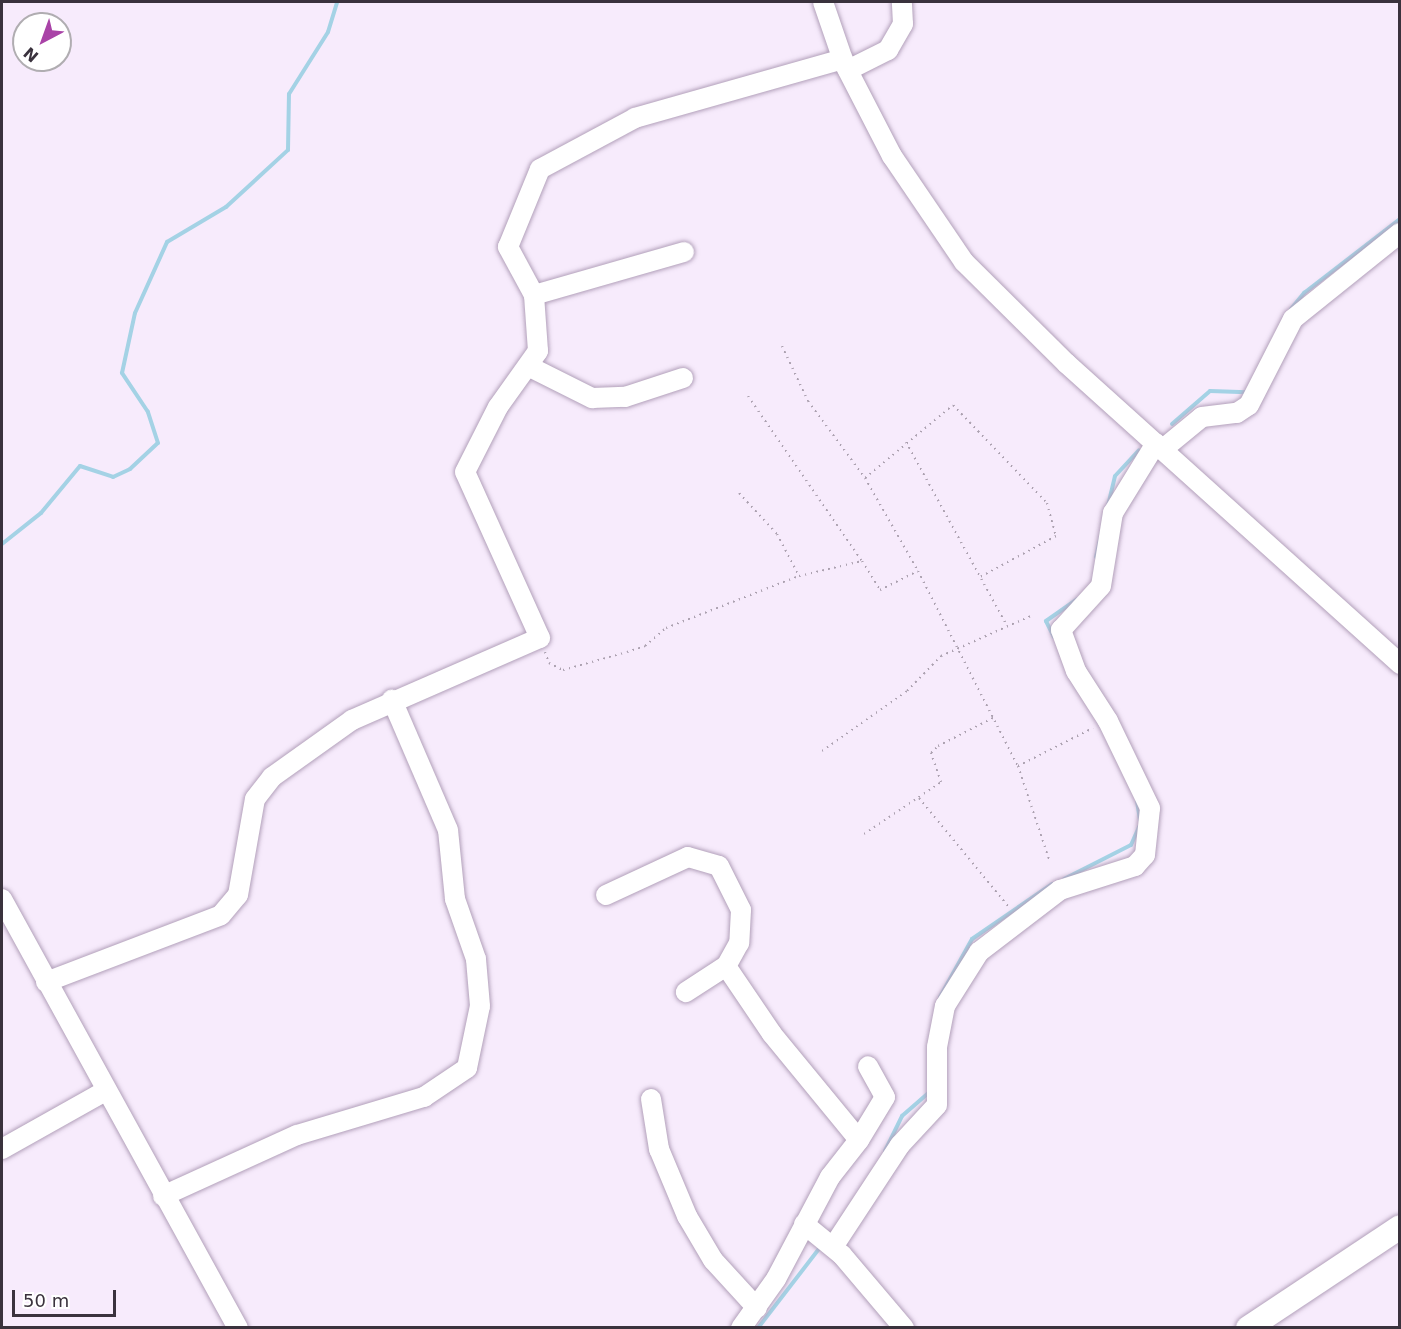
<!DOCTYPE html>
<style>
body{margin:0}
#map{position:relative;width:1401px;height:1329px;overflow:hidden;background:#f7ebfc;font-family:"DejaVu Sans",sans-serif}
div>[style]{position:absolute}
[style*='--x']{left:calc(var(--x)*1px);top:calc(var(--y)*1px);width:calc(var(--w)*1px);rotate:calc(var(--a)*1deg)}
.stream>*{height:4px;margin:-2px;padding:0 2px;transform-origin:2px;border-radius:2px;background:#a4d2e5}
.path>*{height:2px;margin-top:-1px;transform-origin:0;background:repeating-linear-gradient(90deg,#aca1b0 0 1.5px,transparent 0 6px)}
.roads{filter:drop-shadow(0 0 2px #b2a0ba) drop-shadow(0 0 2px #b2a0ba)}
.minor>*{height:20px;margin:-10px;padding:0 10px;transform-origin:10px;border-radius:10px;background:#fff}
.major>*{height:24px;margin:-12px;padding:0 12px;transform-origin:12px;border-radius:12px;background:#fff}
span{translate:-50% -50%;white-space:nowrap;text-align:center;line-height:1.15;-webkit-text-stroke:4.5px #fff;paint-order:stroke}
.frame{position:absolute;inset:0;border:3px solid #3a323d;pointer-events:none}
.north{position:absolute;left:12px;top:12px;width:60px;height:60px;box-sizing:border-box;background:#fff;border:2px solid #b0adb1;border-radius:50%;rotate:221deg;font-size:16px;font-weight:700;line-height:24px;text-align:center;color:#3a323d}
.north::after{content:'';display:block;margin:auto;width:21px;height:27px;background:#a943a7;clip-path:polygon(50% 0,100% 100%,50% 72%,0 100%)}
.scale{position:absolute;left:12px;top:1290px;width:104px;height:27px;box-sizing:border-box;border:3px solid #3a323d;border-top:0;padding-left:8px;font-size:18px;line-height:21px;white-space:nowrap;color:#3a323d;-webkit-text-stroke:4px #fff;paint-order:stroke}
</style>
<div id="map">
<div class="stream">
<div style="--x:1291;--y:309;--w:21;--a:-51"></div>
<div style="--x:1304;--y:293;--w:121;--a:-37.6"></div>
<div style="--x:1172;--y:424;--w:50;--a:-41"></div>
<div style="--x:1210;--y:391;--w:37;--a:2"></div>
<div style="--x:2;--y:544;--w:50;--a:-38.5"></div>
<div style="--x:41;--y:513;--w:61;--a:-50.3"></div>
<div style="--x:80;--y:466;--w:35;--a:18"></div>
<div style="--x:113;--y:477;--w:19;--a:-25"></div>
<div style="--x:130;--y:469;--w:38;--a:-43"></div>
<div style="--x:158;--y:443;--w:33;--a:-108"></div>
<div style="--x:148;--y:412;--w:47;--a:-123.7"></div>
<div style="--x:122;--y:373;--w:61;--a:-77.8"></div>
<div style="--x:135;--y:313;--w:78;--a:-65.7"></div>
<div style="--x:167;--y:242;--w:69;--a:-30.7"></div>
<div style="--x:226;--y:207;--w:84;--a:-42.6"></div>
<div style="--x:288;--y:150;--w:56;--a:-89"></div>
<div style="--x:289;--y:94;--w:73;--a:-57.8"></div>
<div style="--x:328;--y:32;--w:31;--a:-73"></div>
<div style="--x:1096;--y:557;--w:83;--a:-76.8"></div>
<div style="--x:1115;--y:476;--w:35;--a:-47"></div>
<div style="--x:1054;--y:637;--w:18;--a:-117"></div>
<div style="--x:1046;--y:621;--w:38;--a:-35"></div>
<div style="--x:1137;--y:801;--w:19;--a:81"></div>
<div style="--x:1064;--y:879;--w:75;--a:-26.9"></div>
<div style="--x:1131;--y:845;--w:20;--a:-66"></div>
<div style="--x:940;--y:997;--w:66;--a:-61.1"></div>
<div style="--x:972;--y:939;--w:97;--a:-34.5"></div>
<div style="--x:885;--y:1151;--w:39;--a:-64"></div>
<div style="--x:902;--y:1116;--w:38;--a:-41"></div>
<div style="--x:758;--y:1328;--w:105;--a:-52.4"></div>
</div>
<div class="path">
<div style="--x:782;--y:346;--w:61;--a:64.7"></div>
<div style="--x:808;--y:401;--w:96;--a:53.5"></div>
<div style="--x:865;--y:478;--w:107;--a:60.3"></div>
<div style="--x:748;--y:396;--w:201;--a:55.4"></div>
<div style="--x:906;--y:442;--w:208;--a:61.2"></div>
<div style="--x:865;--y:478;--w:114;--a:-39.7"></div>
<div style="--x:953;--y:405;--w:136;--a:46.2"></div>
<div style="--x:1047;--y:503;--w:34;--a:75"></div>
<div style="--x:1056;--y:536;--w:86;--a:151.7"></div>
<div style="--x:739;--y:493;--w:56;--a:47.2"></div>
<div style="--x:777;--y:534;--w:47;--a:62.4"></div>
<div style="--x:545;--y:652;--w:12;--a:70"></div>
<div style="--x:549;--y:663;--w:16;--a:27"></div>
<div style="--x:563;--y:670;--w:66;--a:-15.7"></div>
<div style="--x:627;--y:652;--w:19;--a:-18"></div>
<div style="--x:645;--y:646;--w:28;--a:-41"></div>
<div style="--x:666;--y:628;--w:143;--a:-21.4"></div>
<div style="--x:799;--y:576;--w:65;--a:-13.4"></div>
<div style="--x:862;--y:561;--w:34;--a:58"></div>
<div style="--x:880;--y:590;--w:42;--a:-26.6"></div>
<div style="--x:918;--y:571;--w:219;--a:62.9"></div>
<div style="--x:1018;--y:766;--w:98;--a:71.6"></div>
<div style="--x:822;--y:751;--w:104;--a:-35.2"></div>
<div style="--x:907;--y:691;--w:49;--a:-45.8"></div>
<div style="--x:941;--y:656;--w:98;--a:-24"></div>
<div style="--x:1018;--y:766;--w:84;--a:-26.9"></div>
<div style="--x:919;--y:798;--w:141;--a:50.5"></div>
<div style="--x:864;--y:834;--w:93;--a:-34"></div>
<div style="--x:941;--y:782;--w:31;--a:-109"></div>
<div style="--x:931;--y:753;--w:10;--a:-45"></div>
<div style="--x:938;--y:746;--w:64;--a:-27"></div>
</div>
<div class="roads">
<div class="minor">
<div style="--x:823;--y:2;--w:65;--a:71"></div>
<div style="--x:844;--y:63;--w:105;--a:62.7"></div>
<div style="--x:892;--y:156;--w:128;--a:55.8"></div>
<div style="--x:964;--y:262;--w:144;--a:44.7"></div>
<div style="--x:1066;--y:363;--w:450;--a:42"></div>
<div style="--x:848;--y:70;--w:45;--a:-26.6"></div>
<div style="--x:888;--y:50;--w:30;--a:-60"></div>
<div style="--x:903;--y:24;--w:22;--a:-93"></div>
<div style="--x:534;--y:295;--w:156;--a:-16"></div>
<div style="--x:528;--y:366;--w:72;--a:26.6"></div>
<div style="--x:592;--y:398;--w:33;--a:-2"></div>
<div style="--x:625;--y:397;--w:61;--a:-18.1"></div>
<div style="--x:1163;--y:449;--w:50;--a:-39.4"></div>
<div style="--x:1202;--y:417;--w:35;--a:-7"></div>
<div style="--x:1237;--y:413;--w:14;--a:-34"></div>
<div style="--x:1249;--y:405;--w:97;--a:-62.9"></div>
<div style="--x:1293;--y:319;--w:137;--a:-38.8"></div>
<div style="--x:606;--y:895;--w:90;--a:-24.9"></div>
<div style="--x:688;--y:857;--w:32;--a:16"></div>
<div style="--x:719;--y:866;--w:49;--a:63.4"></div>
<div style="--x:741;--y:910;--w:33;--a:93"></div>
<div style="--x:739;--y:943;--w:26;--a:119"></div>
<div style="--x:726;--y:966;--w:48;--a:147"></div>
<div style="--x:2;--y:899;--w:490;--a:61.2"></div>
<div style="--x:726;--y:966;--w:82;--a:55.9"></div>
<div style="--x:772;--y:1034;--w:137;--a:50.6"></div>
<div style="--x:859;--y:1140;--w:47;--a:128.1"></div>
<div style="--x:830;--y:1177;--w:115;--a:117.9"></div>
<div style="--x:776;--y:1279;--w:60;--a:125.5"></div>
<div style="--x:46;--y:982;--w:187;--a:-20.9"></div>
<div style="--x:221;--y:915;--w:26;--a:-50"></div>
<div style="--x:238;--y:895;--w:97;--a:-80"></div>
<div style="--x:255;--y:799;--w:28;--a:-52"></div>
<div style="--x:272;--y:777;--w:98;--a:-35.5"></div>
<div style="--x:352;--y:720;--w:205;--a:-23.6"></div>
<div style="--x:540;--y:638;--w:182;--a:-114.3"></div>
<div style="--x:465;--y:472;--w:73;--a:-63.1"></div>
<div style="--x:498;--y:407;--w:69;--a:-54.5"></div>
<div style="--x:538;--y:351;--w:56;--a:-94.1"></div>
<div style="--x:534;--y:295;--w:55;--a:-118.4"></div>
<div style="--x:508;--y:247;--w:84;--a:-67.7"></div>
<div style="--x:540;--y:169;--w:108;--a:-28.2"></div>
<div style="--x:635;--y:118;--w:216;--a:-15.8"></div>
<div style="--x:651;--y:1099;--w:51;--a:80.9"></div>
<div style="--x:659;--y:1149;--w:73;--a:67.3"></div>
<div style="--x:687;--y:1216;--w:51;--a:59.4"></div>
<div style="--x:713;--y:1260;--w:65;--a:47.5"></div>
<div style="--x:859;--y:1140;--w:50;--a:-58.8"></div>
<div style="--x:885;--y:1097;--w:35;--a:-119"></div>
<div style="--x:2;--y:1149;--w:120;--a:-29.3"></div>
<div style="--x:163;--y:1196;--w:147;--a:-24.5"></div>
<div style="--x:297;--y:1135;--w:133;--a:-16.7"></div>
<div style="--x:424;--y:1097;--w:52;--a:-34"></div>
<div style="--x:467;--y:1068;--w:63;--a:-78.2"></div>
<div style="--x:480;--y:1006;--w:47;--a:-94.9"></div>
<div style="--x:476;--y:959;--w:64;--a:-109.3"></div>
<div style="--x:455;--y:899;--w:69;--a:-95.8"></div>
<div style="--x:448;--y:830;--w:142;--a:-113.3"></div>
<div style="--x:804;--y:1224;--w:49;--a:39.2"></div>
<div style="--x:842;--y:1255;--w:96;--a:49.7"></div>
<div style="--x:833;--y:1247;--w:122;--a:-56.7"></div>
<div style="--x:900;--y:1145;--w:54;--a:-47.2"></div>
<div style="--x:937;--y:1105;--w:58;--a:-90"></div>
<div style="--x:937;--y:1047;--w:42;--a:-79"></div>
<div style="--x:945;--y:1006;--w:64;--a:-57.8"></div>
<div style="--x:979;--y:952;--w:102;--a:-37.4"></div>
<div style="--x:1060;--y:890;--w:79;--a:-17.7"></div>
<div style="--x:1135;--y:866;--w:15;--a:-48"></div>
<div style="--x:1145;--y:855;--w:47;--a:-83.9"></div>
<div style="--x:1150;--y:808;--w:97;--a:-115.8"></div>
<div style="--x:1108;--y:721;--w:59;--a:-122.6"></div>
<div style="--x:1076;--y:671;--w:44;--a:-110.1"></div>
<div style="--x:1061;--y:630;--w:59;--a:-47.7"></div>
<div style="--x:1101;--y:586;--w:74;--a:-80.7"></div>
<div style="--x:1113;--y:513;--w:82;--a:-58.4"></div>
</div>
<div class="major">
<div style="--x:1248;--y:1328;--w:182;--a:-33.6"></div>
</div>
</div>
<div class="frame"></div>
<div class="north">N</div>
<div class="scale">50 m</div>
</div>
